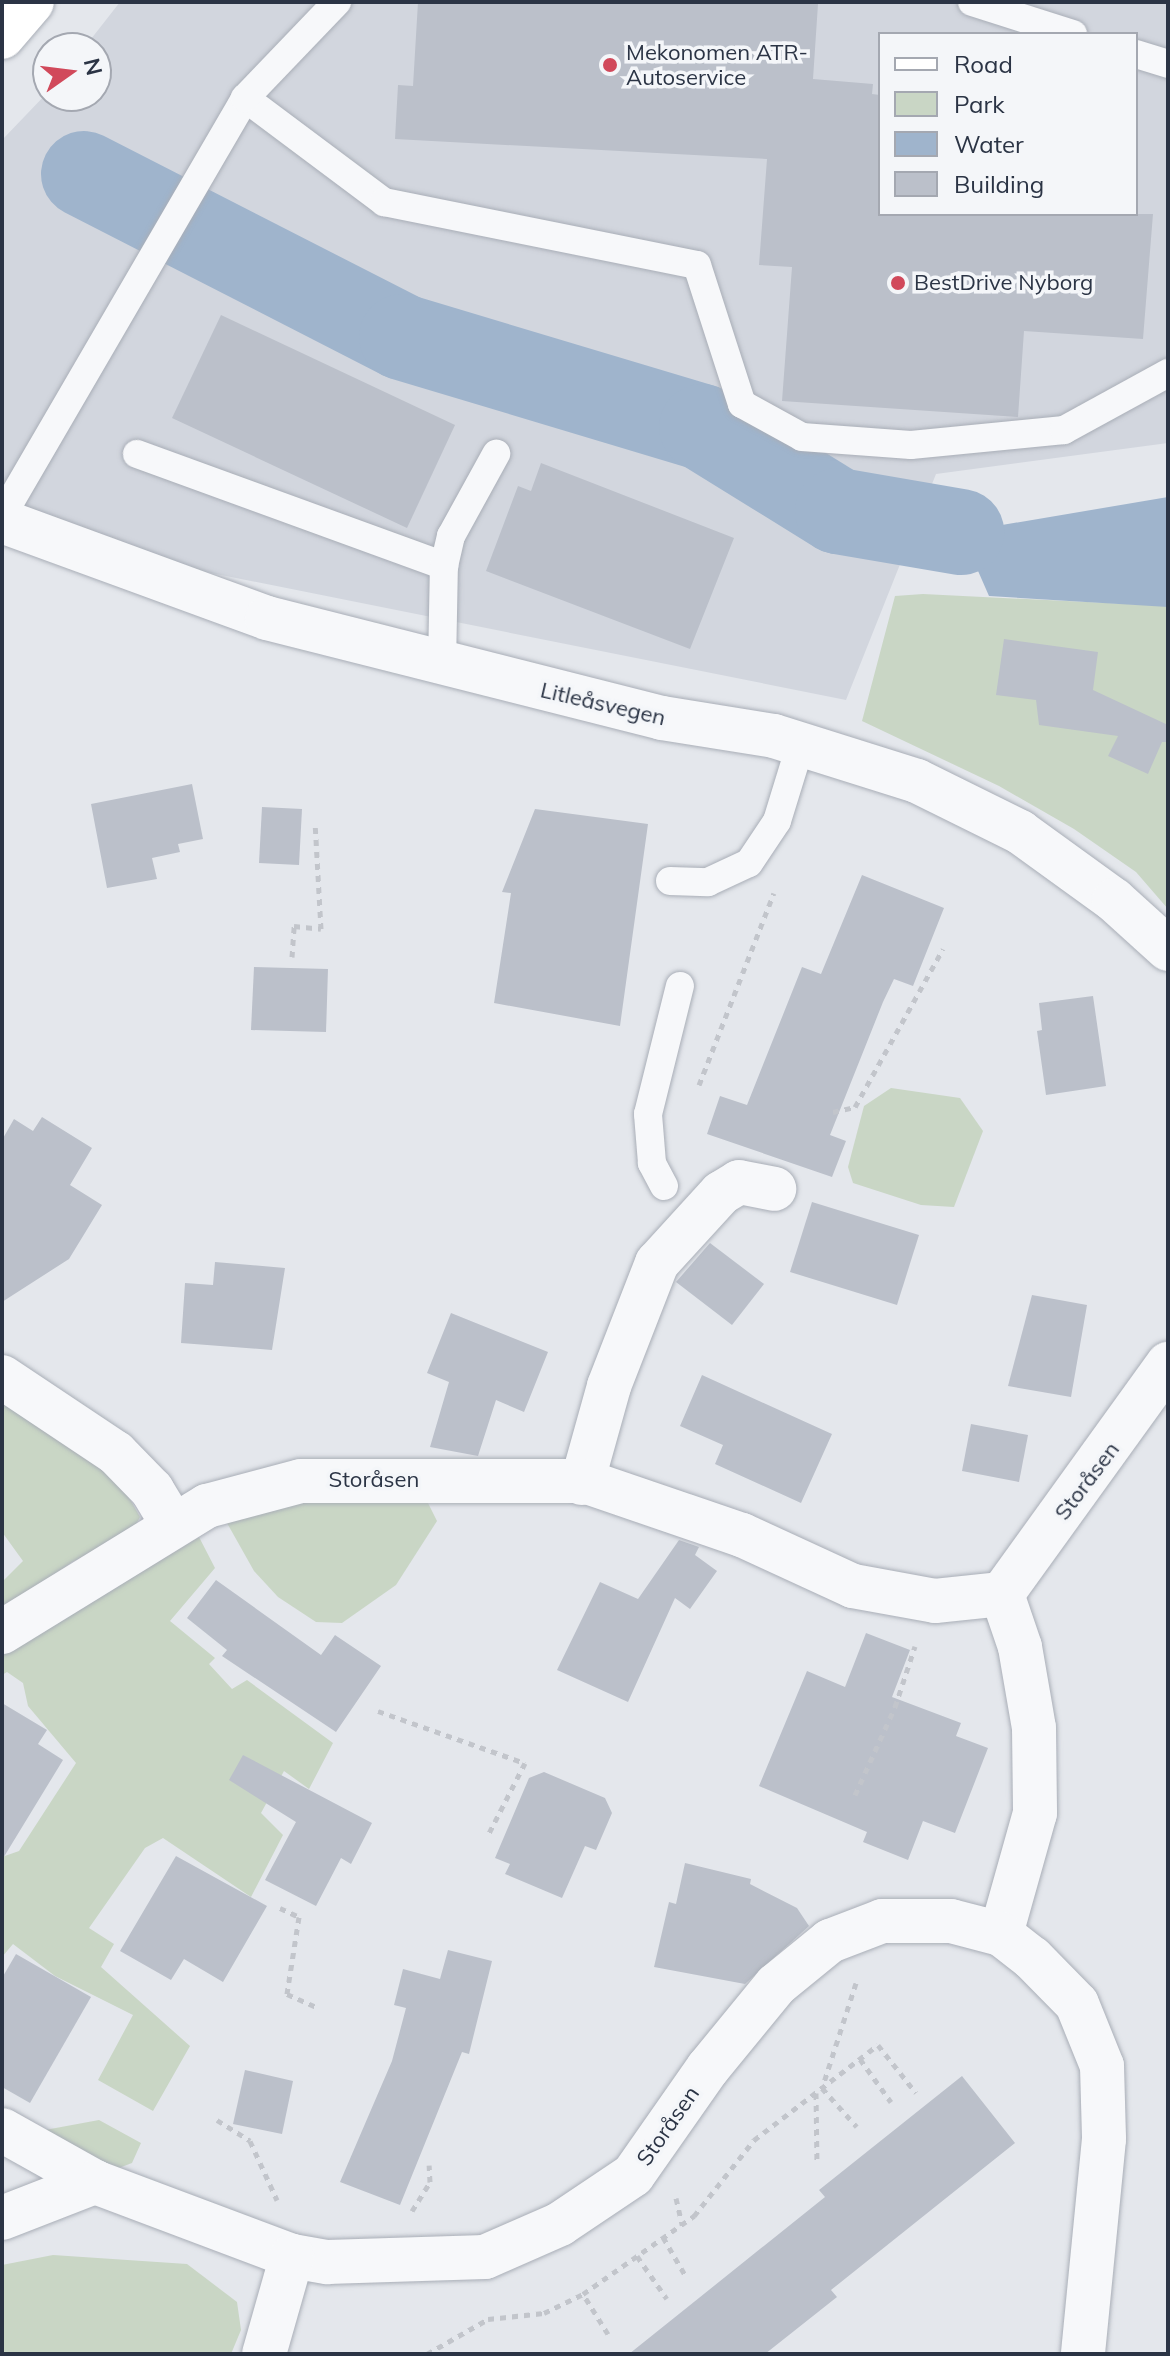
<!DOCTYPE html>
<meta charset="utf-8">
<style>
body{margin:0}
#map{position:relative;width:1170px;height:2356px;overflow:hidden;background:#e4e7ec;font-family:Mulish,sans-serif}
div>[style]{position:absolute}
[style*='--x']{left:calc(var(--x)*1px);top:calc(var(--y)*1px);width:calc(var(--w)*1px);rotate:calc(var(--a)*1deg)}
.built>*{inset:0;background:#d2d6de}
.green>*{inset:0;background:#c9d6c5}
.water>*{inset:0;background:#9fb4cc}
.river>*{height:86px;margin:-43px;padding:0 43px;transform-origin:43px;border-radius:43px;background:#9fb4cc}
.building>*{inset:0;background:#bbc0ca}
.path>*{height:5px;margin-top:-2.5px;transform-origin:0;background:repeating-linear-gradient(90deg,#c2c5cb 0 6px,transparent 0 12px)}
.roads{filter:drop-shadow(0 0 2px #a9aeb7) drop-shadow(0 0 2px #a9aeb7)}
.service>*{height:28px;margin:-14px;padding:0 14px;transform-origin:14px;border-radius:14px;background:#f7f8fa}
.minor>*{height:44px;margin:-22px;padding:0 22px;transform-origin:22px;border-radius:22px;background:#f7f8fa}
.tertiary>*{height:44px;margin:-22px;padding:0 22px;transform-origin:22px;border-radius:22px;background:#f7f8fa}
.primary>*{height:44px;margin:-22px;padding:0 22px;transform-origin:22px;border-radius:22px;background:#fff}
.dots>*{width:22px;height:22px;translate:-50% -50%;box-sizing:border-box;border:4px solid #f4f6f9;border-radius:50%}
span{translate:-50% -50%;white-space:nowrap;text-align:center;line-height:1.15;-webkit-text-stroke:7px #f4f6f9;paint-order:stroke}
.poi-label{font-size:22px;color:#2b3445}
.left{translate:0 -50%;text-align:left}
.street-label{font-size:22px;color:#2b3445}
.frame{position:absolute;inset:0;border:4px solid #2b3445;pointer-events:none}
.legend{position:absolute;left:878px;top:32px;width:260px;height:184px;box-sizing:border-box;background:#f4f6f9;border:2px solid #a4a8b1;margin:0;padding:10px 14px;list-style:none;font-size:24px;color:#2b3445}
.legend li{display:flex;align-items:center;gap:16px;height:40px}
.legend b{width:40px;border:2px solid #a4a8b1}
.north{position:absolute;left:32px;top:32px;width:80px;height:80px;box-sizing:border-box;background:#f4f6f9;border:2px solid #a4a8b1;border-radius:50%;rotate:76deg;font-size:22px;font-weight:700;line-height:32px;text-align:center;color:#2b3445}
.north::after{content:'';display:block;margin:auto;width:28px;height:36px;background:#d1495b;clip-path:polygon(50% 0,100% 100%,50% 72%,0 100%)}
</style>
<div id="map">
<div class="built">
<div style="clip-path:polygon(evenodd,120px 2px,1168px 2px,1168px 443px,936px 474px,846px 700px,41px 539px,2px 513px,2px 140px,48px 92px,96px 96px,96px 48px,84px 48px,120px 2px,880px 34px,1136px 34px,1136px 214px,880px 214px,880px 34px)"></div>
</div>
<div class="green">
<div style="clip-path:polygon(923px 594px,1168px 606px,1168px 909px,1136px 872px,1074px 829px,999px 786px,862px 721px,895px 596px)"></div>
<div style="clip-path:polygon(891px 1088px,960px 1098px,983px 1131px,954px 1207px,921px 1205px,853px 1183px,848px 1167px,864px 1106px)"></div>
<div style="clip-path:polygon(2px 1401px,121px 1483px,140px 1517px,131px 1534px,72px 1562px,2px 1614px,2px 1582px,23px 1561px,2px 1532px)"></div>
<div style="clip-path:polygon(271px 1499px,426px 1499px,437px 1521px,396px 1585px,342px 1623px,316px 1622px,278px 1597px,254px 1571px,227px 1523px)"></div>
<div style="clip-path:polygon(199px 1537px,215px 1568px,170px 1621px,215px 1658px,209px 1664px,232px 1689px,247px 1680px,333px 1743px,309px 1789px,284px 1771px,261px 1813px,283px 1835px,251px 1897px,163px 1838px,145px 1848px,89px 1928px,114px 1944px,101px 1967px,190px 2046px,153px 2111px,98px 2080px,133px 2015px,55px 1976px,13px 1944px,2px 1957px,2px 1857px,19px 1851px,76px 1763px,28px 1706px,23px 1683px,7px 1672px,2px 1675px,2px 1656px)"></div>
<div style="clip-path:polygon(2px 2107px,45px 2130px,99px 2120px,141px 2143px,132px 2163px,111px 2171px,2px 2123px)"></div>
<div style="clip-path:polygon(53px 2255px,187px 2264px,237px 2302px,241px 2330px,231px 2354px,2px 2354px,2px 2265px)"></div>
</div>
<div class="water">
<div style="clip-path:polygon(1168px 497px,1168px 607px,989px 596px,961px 532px)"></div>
</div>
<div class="river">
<div style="--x:84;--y:174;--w:357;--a:27.1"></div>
<div style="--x:402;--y:337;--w:313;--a:16.7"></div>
<div style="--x:702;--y:427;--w:160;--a:31.7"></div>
<div style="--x:838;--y:511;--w:125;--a:9.7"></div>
</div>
<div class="building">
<div style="clip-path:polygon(418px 2px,818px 4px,813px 79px,873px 84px,872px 94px,880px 95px,880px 214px,1153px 214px,1143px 339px,1024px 331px,1018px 417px,782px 401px,792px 267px,759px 265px,767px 159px,395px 139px,398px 85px,413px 86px)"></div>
<div style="clip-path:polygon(221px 315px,455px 425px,407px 528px,172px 418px)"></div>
<div style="clip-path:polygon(541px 463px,734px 538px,690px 649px,486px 571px,518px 486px,531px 491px)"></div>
<div style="clip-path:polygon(1004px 639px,1098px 652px,1093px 690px,1168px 725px,1168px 742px,1162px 742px,1148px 774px,1108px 756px,1118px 736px,1039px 725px,1036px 700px,996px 695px)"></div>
<div style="clip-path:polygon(192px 784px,203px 839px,178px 844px,180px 852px,152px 858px,157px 879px,107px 888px,91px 804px)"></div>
<div style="clip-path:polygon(262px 807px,302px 809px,299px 865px,259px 863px)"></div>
<div style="clip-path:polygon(535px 809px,648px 824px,620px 1026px,494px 1003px,511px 893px,502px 892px)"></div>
<div style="clip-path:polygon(862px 875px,944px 908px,913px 986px,894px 979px,883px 1002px,830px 1135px,846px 1141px,832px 1177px,707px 1134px,720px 1096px,747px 1105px,802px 967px,821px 974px)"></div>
<div style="clip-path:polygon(254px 967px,328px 969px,326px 1032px,251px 1030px)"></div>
<div style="clip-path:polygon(1093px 996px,1106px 1086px,1046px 1095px,1037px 1031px,1042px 1030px,1039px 1003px)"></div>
<div style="clip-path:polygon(42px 1117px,92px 1148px,70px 1185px,102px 1205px,69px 1259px,2px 1302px,2px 1140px,14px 1119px,33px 1131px)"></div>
<div style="clip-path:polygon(812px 1202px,919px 1235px,897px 1305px,790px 1272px)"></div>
<div style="clip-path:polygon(710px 1243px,764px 1284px,732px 1325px,676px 1282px)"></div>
<div style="clip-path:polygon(215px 1262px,285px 1268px,272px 1350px,181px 1343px,185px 1283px,213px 1285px)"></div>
<div style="clip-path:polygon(1032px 1295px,1087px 1305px,1071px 1397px,1008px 1386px)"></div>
<div style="clip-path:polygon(451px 1313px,548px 1352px,524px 1412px,496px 1400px,478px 1456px,430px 1447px,449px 1382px,427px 1373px)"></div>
<div style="clip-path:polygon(702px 1375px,832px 1434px,801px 1503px,715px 1464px,723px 1445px,680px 1426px)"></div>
<div style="clip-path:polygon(971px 1424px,1028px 1435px,1019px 1482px,962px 1471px)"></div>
<div style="clip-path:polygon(679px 1540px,699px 1547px,695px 1555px,717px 1571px,690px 1609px,675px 1598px,628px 1702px,557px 1670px,600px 1582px,638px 1599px)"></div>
<div style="clip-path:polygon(216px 1580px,321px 1655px,335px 1635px,381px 1666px,336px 1732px,222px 1656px,227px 1650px,187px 1618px)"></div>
<div style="clip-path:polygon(866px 1633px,910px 1650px,892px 1697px,961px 1723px,956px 1736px,988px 1748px,955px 1833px,923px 1821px,908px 1860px,863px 1842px,867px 1832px,759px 1786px,807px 1671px,845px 1687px)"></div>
<div style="clip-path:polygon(2px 1703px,47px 1730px,38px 1744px,63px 1760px,2px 1860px)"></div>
<div style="clip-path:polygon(243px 1755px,372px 1823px,351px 1864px,341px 1858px,316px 1906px,265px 1880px,296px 1822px,229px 1780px)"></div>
<div style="clip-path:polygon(544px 1772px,605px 1798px,612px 1813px,596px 1850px,585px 1846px,562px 1898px,505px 1874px,510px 1864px,495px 1858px,529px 1778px)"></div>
<div style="clip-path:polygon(176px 1856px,267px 1906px,223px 1982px,184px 1959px,171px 1980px,120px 1951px)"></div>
<div style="clip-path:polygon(685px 1863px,751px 1879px,750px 1884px,797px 1908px,809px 1926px,745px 1984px,654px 1967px,669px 1902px,676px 1904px)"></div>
<div style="clip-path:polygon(448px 1950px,492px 1961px,469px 2054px,462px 2052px,400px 2205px,340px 2182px,392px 2061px,406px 2008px,394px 2005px,403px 1969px,440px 1979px)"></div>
<div style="clip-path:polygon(16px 1954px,91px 1997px,30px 2103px,2px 2087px,2px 1978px)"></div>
<div style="clip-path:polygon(245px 2070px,293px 2081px,282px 2134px,233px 2124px)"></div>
<div style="clip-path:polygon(962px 2076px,1015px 2143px,831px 2290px,837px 2297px,765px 2354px,629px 2354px,825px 2197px,819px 2190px)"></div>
</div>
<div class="path">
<div style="--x:292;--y:957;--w:31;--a:-86"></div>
<div style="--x:294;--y:926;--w:27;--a:6"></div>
<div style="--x:321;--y:929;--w:107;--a:-93.2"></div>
<div style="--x:699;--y:1085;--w:206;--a:-68.7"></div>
<div style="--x:833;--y:1112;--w:23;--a:-13"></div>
<div style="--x:855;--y:1107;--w:181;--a:-60.9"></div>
<div style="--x:378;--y:1711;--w:156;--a:19.5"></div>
<div style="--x:525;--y:1763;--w:81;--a:117.2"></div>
<div style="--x:855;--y:1795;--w:97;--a:-65.6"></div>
<div style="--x:895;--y:1707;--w:64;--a:-71.8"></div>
<div style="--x:280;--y:1908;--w:21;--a:25"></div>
<div style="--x:299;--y:1917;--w:78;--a:98.9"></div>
<div style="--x:287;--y:1994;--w:34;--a:24"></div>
<div style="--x:856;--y:1983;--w:110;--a:107.9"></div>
<div style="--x:822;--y:2088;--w:52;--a:48.1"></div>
<div style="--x:860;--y:2059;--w:53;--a:54.2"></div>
<div style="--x:816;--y:2093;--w:69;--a:89.2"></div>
<div style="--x:217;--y:2120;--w:39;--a:32"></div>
<div style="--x:250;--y:2141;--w:65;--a:65.4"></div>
<div style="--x:676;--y:2198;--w:28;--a:77"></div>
<div style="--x:412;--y:2211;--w:34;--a:-58"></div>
<div style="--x:430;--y:2182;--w:17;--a:-93"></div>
<div style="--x:663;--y:2237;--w:44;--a:59.9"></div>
<div style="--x:637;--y:2256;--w:52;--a:55.1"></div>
<div style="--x:608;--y:2334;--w:47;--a:-122"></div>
<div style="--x:583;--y:2294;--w:136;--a:-35.1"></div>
<div style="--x:694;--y:2216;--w:97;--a:-51.7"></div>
<div style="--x:754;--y:2140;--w:156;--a:-37.5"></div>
<div style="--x:878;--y:2045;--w:61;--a:51.6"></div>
<div style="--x:427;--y:2354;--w:70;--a:-29.8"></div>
<div style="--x:488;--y:2319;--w:56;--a:-6.1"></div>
<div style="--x:544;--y:2313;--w:43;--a:-26"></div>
</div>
<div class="roads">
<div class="service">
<div style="--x:972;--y:2;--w:106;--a:17.6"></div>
<div style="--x:1136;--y:54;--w:34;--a:17"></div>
<div style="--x:245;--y:98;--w:174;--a:36.8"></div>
<div style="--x:384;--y:202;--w:319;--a:11.4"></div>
<div style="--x:697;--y:265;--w:146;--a:72.1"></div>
<div style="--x:742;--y:404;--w:68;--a:28.8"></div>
<div style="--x:802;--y:437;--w:109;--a:4.2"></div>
<div style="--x:911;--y:445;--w:154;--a:-5.6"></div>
<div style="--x:1064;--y:430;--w:119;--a:-28.7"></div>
<div style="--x:137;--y:454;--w:327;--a:20"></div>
<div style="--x:2;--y:516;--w:484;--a:-59.8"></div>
<div style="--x:245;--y:98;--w:133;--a:-46.2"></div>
<div style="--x:442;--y:666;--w:100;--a:-88.9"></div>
<div style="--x:444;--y:566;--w:31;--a:-77"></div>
<div style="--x:451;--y:536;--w:94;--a:-61.2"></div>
<div style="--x:670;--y:881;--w:38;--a:2"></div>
<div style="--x:708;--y:882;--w:45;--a:-24.9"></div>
<div style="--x:749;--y:863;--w:50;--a:-56.3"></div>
<div style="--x:777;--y:821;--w:82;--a:-72.9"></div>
<div style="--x:664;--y:1186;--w:26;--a:-118"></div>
<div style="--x:652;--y:1163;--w:49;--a:-94.7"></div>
<div style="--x:648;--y:1114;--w:132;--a:-76"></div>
</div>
<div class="minor">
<div style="--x:2;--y:1377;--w:137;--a:33.7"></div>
<div style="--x:116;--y:1453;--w:52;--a:45.8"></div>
<div style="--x:152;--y:1490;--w:41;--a:59"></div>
<div style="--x:582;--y:1483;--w:101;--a:-74.4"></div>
<div style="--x:609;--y:1386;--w:132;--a:-68.7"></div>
<div style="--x:657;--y:1263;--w:95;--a:-47.6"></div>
<div style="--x:721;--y:1193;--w:21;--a:-31"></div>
<div style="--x:739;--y:1182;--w:36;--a:11"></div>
<div style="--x:1002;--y:1594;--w:284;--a:-54.2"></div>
<div style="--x:2;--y:1632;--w:241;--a:-31.6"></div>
<div style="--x:207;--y:1506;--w:97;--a:-14.9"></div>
<div style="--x:301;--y:1481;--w:283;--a:0"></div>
<div style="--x:584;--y:1481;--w:167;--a:18.9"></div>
<div style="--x:742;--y:1535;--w:122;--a:24.7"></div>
<div style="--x:853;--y:1586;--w:83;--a:10.4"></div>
<div style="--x:935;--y:1601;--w:67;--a:-6"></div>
<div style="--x:1002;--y:1594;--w:56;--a:71.2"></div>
<div style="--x:1020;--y:1647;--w:82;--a:80.2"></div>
<div style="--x:1034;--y:1728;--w:85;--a:89.3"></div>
<div style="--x:1035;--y:1813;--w:126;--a:105.7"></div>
<div style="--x:2;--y:2130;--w:107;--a:29.2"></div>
<div style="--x:95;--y:2182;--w:210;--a:20.6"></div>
<div style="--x:292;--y:2256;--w:36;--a:10"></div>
<div style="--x:327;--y:2262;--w:158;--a:-1.8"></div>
<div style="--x:485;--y:2257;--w:82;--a:-23.7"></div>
<div style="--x:560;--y:2224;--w:88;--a:-33.9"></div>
<div style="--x:633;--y:2175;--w:131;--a:-55"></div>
<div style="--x:708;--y:2068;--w:107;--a:-50.7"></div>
<div style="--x:776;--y:1985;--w:70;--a:-39.2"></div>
<div style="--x:830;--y:1941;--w:56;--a:-21"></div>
<div style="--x:882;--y:1921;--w:69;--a:0"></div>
<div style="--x:951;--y:1921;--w:52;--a:14.6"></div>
<div style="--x:1001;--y:1934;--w:39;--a:38"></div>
<div style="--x:1032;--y:1958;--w:64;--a:45.6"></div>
<div style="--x:1077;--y:2004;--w:67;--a:68"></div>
<div style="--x:1102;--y:2066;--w:73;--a:88.4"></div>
<div style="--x:1104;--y:2139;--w:216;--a:95.6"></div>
<div style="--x:2;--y:2218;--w:100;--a:-21.2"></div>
<div style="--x:264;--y:2354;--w:102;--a:-74.1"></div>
</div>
<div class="tertiary">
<div style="--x:2;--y:521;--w:282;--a:20.1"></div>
<div style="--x:267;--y:618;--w:407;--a:14.2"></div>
<div style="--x:662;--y:718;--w:113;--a:9.1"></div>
<div style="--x:774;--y:736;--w:150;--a:17.5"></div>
<div style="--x:917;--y:781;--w:115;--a:26.3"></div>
<div style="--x:1020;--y:832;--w:116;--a:35.9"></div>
<div style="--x:1114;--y:900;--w:73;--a:42.2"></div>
</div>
<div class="primary">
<div style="--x:2;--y:37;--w:46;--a:-49.4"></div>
</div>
</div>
<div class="dots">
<div style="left:610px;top:65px;background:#d1495b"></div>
<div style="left:898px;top:283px;background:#d1495b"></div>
</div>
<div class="poi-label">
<span class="left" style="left:626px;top:65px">Mekonomen ATR-<br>Autoservice</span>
<span class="left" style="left:914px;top:283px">BestDrive Nyborg</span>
</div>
<div class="street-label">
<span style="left:603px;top:704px;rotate:13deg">Litleåsvegen</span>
<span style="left:374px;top:1480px">Storåsen</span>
<span style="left:1087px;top:1481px;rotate:-53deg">Storåsen</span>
<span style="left:668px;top:2126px;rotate:-55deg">Storåsen</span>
</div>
<div class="frame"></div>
<ul class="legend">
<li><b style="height:10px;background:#fff"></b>Road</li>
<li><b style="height:22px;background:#c9d6c5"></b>Park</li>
<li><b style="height:22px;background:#9fb4cc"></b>Water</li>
<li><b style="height:22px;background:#bbc0ca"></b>Building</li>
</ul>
<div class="north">N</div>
</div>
